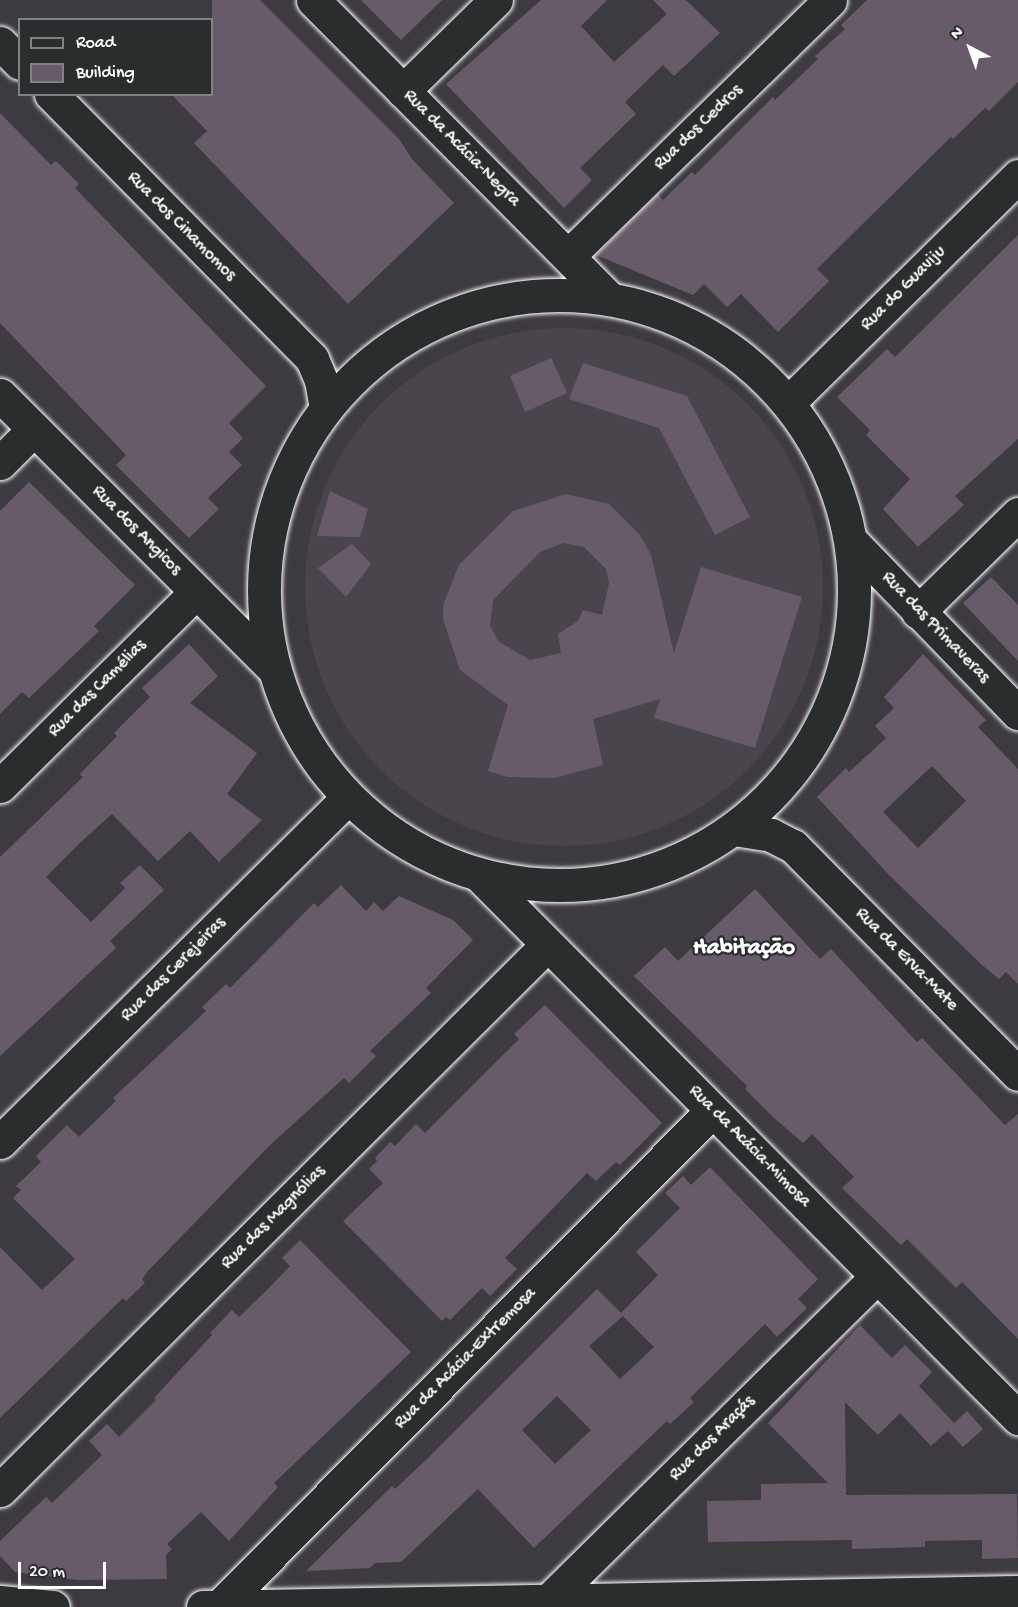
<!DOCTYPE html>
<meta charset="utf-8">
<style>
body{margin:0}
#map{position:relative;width:1018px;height:1607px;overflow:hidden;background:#3d3b40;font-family:"Gochi Hand",sans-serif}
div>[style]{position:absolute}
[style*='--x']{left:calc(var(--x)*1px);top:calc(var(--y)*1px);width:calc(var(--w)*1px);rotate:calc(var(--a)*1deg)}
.built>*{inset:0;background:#4a454c}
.round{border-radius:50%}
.building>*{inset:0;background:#685b69}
.roads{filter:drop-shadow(0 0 2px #fff) drop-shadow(0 0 2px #fff)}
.minor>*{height:33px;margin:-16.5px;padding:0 16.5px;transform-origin:16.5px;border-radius:16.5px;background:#2a2d2e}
.minor>.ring{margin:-16.5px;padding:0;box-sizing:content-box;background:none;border:33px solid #2a2d2e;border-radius:50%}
span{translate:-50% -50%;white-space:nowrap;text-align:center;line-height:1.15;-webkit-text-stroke:4.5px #2a2d2e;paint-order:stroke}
.street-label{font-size:18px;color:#fff}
.district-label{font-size:24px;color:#fff;font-weight:700}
.legend{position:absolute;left:18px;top:18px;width:195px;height:78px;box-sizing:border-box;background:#2a2d2e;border:2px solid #7f8182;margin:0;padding:8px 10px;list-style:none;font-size:18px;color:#fff}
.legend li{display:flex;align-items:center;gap:12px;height:30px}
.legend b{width:30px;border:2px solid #7f8182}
.north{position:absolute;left:940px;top:18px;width:60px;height:60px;-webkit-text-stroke:4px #2a2d2e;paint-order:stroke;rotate:319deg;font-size:16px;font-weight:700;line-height:24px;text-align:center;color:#fff}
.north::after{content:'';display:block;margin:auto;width:21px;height:27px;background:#fff;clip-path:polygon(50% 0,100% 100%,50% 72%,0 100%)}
.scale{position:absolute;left:18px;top:1562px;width:88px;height:27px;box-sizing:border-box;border:3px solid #fff;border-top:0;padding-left:8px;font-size:18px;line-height:21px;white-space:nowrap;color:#fff;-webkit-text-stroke:4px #2a2d2e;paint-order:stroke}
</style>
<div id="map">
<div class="built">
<div class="round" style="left:305px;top:328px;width:518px;height:518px"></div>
</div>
<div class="building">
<div style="clip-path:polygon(212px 0,260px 0,399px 139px,412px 159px,454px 203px,348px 304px,194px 143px,207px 131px,171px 94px,212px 94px)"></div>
<div style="clip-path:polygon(361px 0,442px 0,401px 40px)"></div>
<div style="clip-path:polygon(541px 0,607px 0,581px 26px,614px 62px,667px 14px,653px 0,686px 0,720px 33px,674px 76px,663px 65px,625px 102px,636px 114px,580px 168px,592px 180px,564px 208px,446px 84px)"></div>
<div style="clip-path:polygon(867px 0,1018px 0,1018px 82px,989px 111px,985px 108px,953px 139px,951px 137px,817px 269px,829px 281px,778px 332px,741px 294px,727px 307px,704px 284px,693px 295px,596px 255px,658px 194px,663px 200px,692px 172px,695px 175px,773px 97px,775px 100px,818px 59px,815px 56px,845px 29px,841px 25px)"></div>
<div style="clip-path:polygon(0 113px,51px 165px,56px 161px,79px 184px,75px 188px,266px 386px,229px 423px,243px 438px,229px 452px,242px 465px,208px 498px,219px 509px,189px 538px,116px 465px,126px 455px,0 323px)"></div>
<div style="clip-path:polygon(1018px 235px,1018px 439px,955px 496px,964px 505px,918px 547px,883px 509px,910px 479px,866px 435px,870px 430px,837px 397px,887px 349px,895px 357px)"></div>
<div style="clip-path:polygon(551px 358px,567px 393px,525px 412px,510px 376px)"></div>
<div style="clip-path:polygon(583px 363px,687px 396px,750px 517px,715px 535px,659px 428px,569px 399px)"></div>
<div style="clip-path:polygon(29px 482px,135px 585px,94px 626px,99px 631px,29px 698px,22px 692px,0 714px,0 511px)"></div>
<div style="clip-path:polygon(330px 491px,368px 509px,360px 537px,317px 536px)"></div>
<div style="clip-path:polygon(evenodd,566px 494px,609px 504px,640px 535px,651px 555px,674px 653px,701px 567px,802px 597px,755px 748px,654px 718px,660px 699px,593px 719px,603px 765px,554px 778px,508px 777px,488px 771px,508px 705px,460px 670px,443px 619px,443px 605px,459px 565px,513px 511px,566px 494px,563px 543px,584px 547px,606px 569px,609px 583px,602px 615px,583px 610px,578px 621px,558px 634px,561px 653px,530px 660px,498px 641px,490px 625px,493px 600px,540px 552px,563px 543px)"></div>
<div style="clip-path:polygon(352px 544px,371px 564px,346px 597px,318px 568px)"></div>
<div style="clip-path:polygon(991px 577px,1018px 605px,1018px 661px,963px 603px)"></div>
<div style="clip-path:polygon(189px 644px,218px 676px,190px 703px,257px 753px,227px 794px,262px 820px,219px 862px,190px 831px,158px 861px,112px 814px,82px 841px,46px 877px,91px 922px,125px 888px,120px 883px,140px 865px,164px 890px,110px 941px,116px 948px,0 1056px,0 857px,83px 777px,80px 774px,117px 736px,114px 733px,150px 697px,142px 688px)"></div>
<div style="clip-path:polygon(evenodd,923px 654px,986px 720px,978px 727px,1018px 769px,1018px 984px,1006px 972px,999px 979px,982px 965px,889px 875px,817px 797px,846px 768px,849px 772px,886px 738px,875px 726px,894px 708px,884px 697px,923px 654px,932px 766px,966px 801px,918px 848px,883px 812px,932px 766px)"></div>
<div style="clip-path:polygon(341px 885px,366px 911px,374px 902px,383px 911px,399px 896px,453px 920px,473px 940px,426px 988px,431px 993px,370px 1051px,376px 1056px,349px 1083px,344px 1078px,269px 1146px,148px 1271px,142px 1279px,145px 1283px,126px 1301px,123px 1298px,0 1418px,0 1247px,42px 1290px,75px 1259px,13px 1198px,21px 1190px,16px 1186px,41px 1162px,36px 1156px,67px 1125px,79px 1137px,116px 1101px,113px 1098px,206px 1011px,202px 1007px,226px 984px,230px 988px,314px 903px,318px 907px)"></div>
<div style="clip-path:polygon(755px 889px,820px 959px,831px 949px,917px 1042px,922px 1038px,1005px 1125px,1018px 1114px,1018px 1339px,962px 1282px,956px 1288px,907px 1239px,901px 1245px,842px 1188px,854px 1177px,812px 1134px,803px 1143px,773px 1117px,745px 1089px,747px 1086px,634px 976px,665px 947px,678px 961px)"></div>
<div style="clip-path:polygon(545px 1005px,662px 1123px,620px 1165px,616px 1162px,596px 1181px,587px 1173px,505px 1258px,517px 1269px,490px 1296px,482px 1288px,450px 1320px,446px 1317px,442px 1321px,343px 1221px,383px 1183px,369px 1169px,377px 1161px,375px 1158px,390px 1142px,395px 1146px,416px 1124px,425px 1133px,519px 1039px,514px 1034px)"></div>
<div style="clip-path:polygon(evenodd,710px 1167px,818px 1279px,798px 1299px,807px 1308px,777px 1337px,765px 1324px,690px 1398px,694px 1402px,670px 1424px,667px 1421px,534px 1548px,478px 1489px,401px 1562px,375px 1563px,370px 1568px,306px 1571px,392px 1486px,395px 1489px,428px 1458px,597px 1289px,621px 1313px,658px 1275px,636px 1252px,680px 1208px,665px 1193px,683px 1176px,691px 1185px,710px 1167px,623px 1316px,654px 1347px,620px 1379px,589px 1346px,623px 1316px,710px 1167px,557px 1396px,591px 1430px,555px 1464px,522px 1430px,557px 1396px)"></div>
<div style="clip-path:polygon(300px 1240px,411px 1352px,274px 1483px,278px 1487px,229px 1541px,201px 1512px,167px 1544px,172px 1549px,166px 1555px,167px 1579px,78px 1580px,15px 1572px,0 1556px,0 1541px,46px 1497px,52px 1503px,102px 1455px,89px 1441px,107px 1424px,119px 1437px,156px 1400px,154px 1398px,212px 1335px,210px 1333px,232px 1310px,239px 1317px,267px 1290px,290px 1266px,282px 1258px)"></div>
<div style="clip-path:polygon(860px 1325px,892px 1358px,905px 1345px,932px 1372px,919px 1386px,954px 1423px,967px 1411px,983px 1429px,963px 1447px,948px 1431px,931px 1446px,900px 1413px,878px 1435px,845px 1402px,846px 1495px,1017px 1494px,1018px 1558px,982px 1559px,982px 1540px,925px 1541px,925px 1547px,852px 1549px,852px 1540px,708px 1542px,707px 1501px,761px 1500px,761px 1484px,828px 1483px,768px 1423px)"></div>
</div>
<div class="roads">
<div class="minor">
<div style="--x:313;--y:0;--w:420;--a:45.2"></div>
<div style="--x:0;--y:43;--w:28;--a:45"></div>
<div style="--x:403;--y:91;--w:130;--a:-44.4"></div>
<div style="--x:51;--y:94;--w:372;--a:45.4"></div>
<div style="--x:312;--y:359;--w:23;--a:67"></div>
<div style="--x:321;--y:380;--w:27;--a:80"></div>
<div style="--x:568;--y:256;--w:366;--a:-44.3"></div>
<div class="ring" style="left:264px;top:295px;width:557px;height:557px"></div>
<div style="--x:0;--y:395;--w:385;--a:45"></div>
<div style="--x:789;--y:402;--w:322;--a:-44.6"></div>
<div style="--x:0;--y:463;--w:48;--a:-45"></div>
<div style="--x:853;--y:543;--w:237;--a:45.9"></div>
<div style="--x:918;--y:612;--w:140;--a:-44.4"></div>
<div style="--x:0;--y:786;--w:276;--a:-44.7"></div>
<div style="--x:734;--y:829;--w:37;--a:9"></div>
<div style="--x:771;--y:835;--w:25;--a:27"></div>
<div style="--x:793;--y:846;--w:320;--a:45.4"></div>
<div style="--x:480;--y:876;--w:764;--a:45.21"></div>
<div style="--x:0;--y:1142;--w:488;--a:-44.7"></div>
<div style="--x:0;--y:1490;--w:772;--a:-44.9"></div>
<div style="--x:548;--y:1601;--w:462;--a:-44.6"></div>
<div style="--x:0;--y:1602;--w:53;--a:5.4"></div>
<div style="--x:203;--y:1607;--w:815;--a:-1.05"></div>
<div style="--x:219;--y:1607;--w:699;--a:-45.17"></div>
</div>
</div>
<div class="street-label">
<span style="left:699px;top:128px;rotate:-44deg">Rua dos Cedros</span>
<span style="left:461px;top:149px;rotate:45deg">Rua da Acácia-Negra</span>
<span style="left:181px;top:227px;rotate:45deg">Rua dos Cinamomos</span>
<span style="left:904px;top:289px;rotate:-45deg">Rua do Guaviju</span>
<span style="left:136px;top:531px;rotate:45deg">Rua dos Angicos</span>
<span style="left:935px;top:628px;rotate:46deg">Rua das Primaveras</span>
<span style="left:98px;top:689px;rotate:-45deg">Rua das Camélias</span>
<span style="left:906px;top:960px;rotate:45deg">Rua da Erva-Mate</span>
<span style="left:174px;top:970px;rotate:-45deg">Rua das Cerejeiras</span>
<span style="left:749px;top:1147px;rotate:45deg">Rua da Acácia-Mimosa</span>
<span style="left:274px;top:1218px;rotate:-45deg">Rua das Magnólias</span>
<span style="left:466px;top:1359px;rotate:-45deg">Rua da Acácia-Extremosa</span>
<span style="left:713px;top:1439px;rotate:-45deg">Rua dos Araçás</span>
</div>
<div class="district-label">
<span style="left:744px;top:949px">Habitação</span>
</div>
<ul class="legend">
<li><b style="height:8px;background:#2a2d2e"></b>Road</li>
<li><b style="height:16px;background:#685b69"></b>Building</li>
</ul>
<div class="north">N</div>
<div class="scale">20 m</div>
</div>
